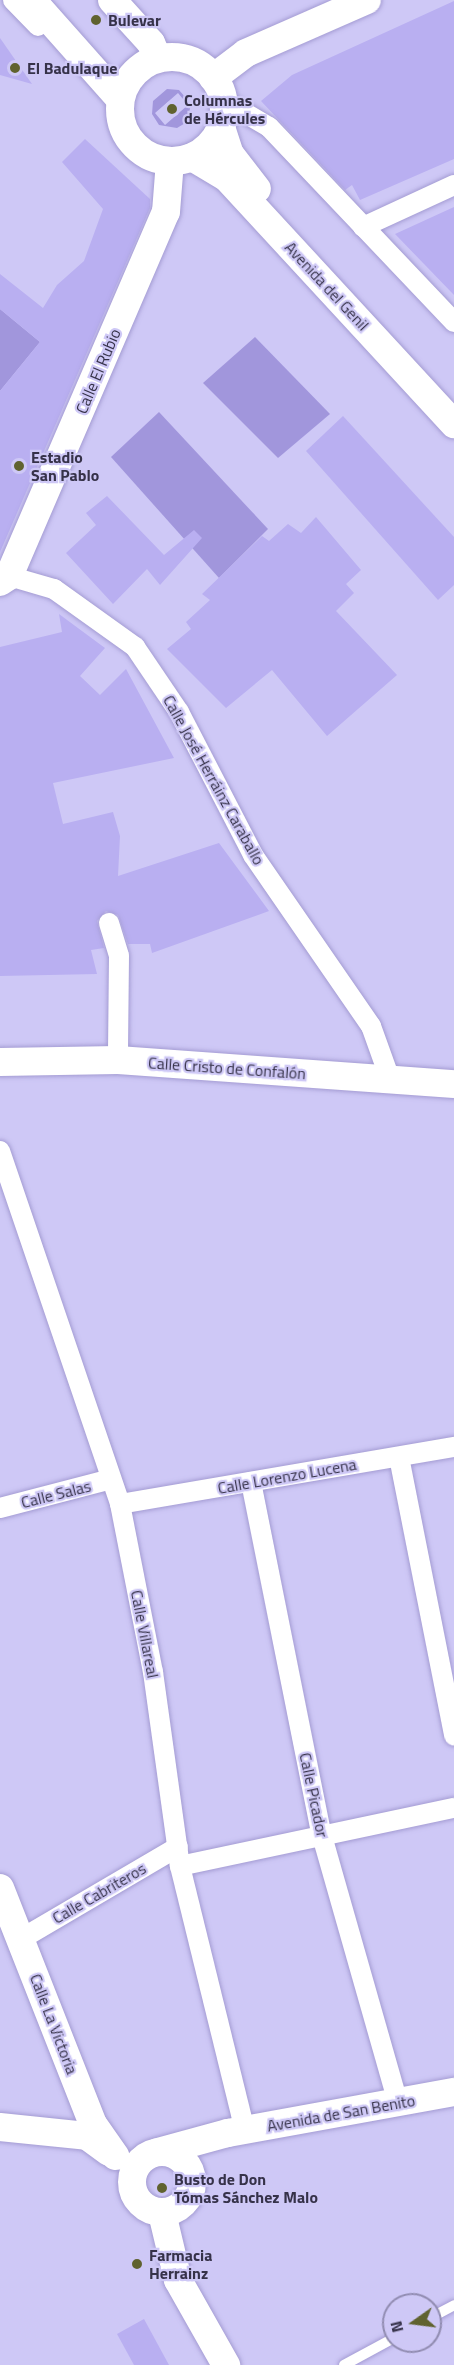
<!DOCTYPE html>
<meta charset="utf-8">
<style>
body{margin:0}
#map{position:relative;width:454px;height:2365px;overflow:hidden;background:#cec8f6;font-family:"Titillium Web",sans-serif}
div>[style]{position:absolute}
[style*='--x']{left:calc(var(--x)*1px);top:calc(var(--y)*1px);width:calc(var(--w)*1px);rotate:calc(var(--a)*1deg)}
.green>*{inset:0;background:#a196dc}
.building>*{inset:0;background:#b9aff1}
.roads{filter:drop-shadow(0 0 2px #a49cd3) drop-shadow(0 0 2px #a49cd3)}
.lane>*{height:10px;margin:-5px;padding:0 5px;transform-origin:5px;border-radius:5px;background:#fff}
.street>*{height:20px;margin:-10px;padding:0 10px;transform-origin:10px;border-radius:10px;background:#fff}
.secondary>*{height:28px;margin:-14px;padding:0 14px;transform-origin:14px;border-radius:14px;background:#fff}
.secondary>.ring{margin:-14px;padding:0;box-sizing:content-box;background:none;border:28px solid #fff;border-radius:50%}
.dots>*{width:16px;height:16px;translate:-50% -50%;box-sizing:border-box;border:3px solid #cec8f6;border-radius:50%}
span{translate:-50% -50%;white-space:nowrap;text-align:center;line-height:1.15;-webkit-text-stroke:4.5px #cec8f6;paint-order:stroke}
.poi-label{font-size:16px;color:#363249;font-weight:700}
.left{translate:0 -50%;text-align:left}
.street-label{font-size:16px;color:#363249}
.north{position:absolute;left:382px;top:2293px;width:60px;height:60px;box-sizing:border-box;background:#cec8f6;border:2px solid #918cb1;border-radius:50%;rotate:256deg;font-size:16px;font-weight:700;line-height:24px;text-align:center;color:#363249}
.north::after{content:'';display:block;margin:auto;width:21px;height:27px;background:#60622f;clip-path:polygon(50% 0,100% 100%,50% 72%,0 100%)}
</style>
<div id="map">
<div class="green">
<div style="clip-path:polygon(evenodd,167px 89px,179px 90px,191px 104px,187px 122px,177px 128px,159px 125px,152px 114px,153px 101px,167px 89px,178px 93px,188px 105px,165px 125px,155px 113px,178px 93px)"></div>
<div style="clip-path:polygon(0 309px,40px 342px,0 391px)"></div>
<div style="clip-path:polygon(255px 337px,330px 414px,278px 458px,203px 383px)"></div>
<div style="clip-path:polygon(159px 412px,268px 529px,219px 578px,111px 457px)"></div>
</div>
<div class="building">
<div style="clip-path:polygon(454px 1px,454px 159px,360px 200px,352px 185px,345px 190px,261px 101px,292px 75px)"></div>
<div style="clip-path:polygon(0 38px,32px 84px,0 75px)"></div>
<div style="clip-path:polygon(85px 139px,150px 199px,150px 208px,0 552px,0 391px,40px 342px,0 309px,0 274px,43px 308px,57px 285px,84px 261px,103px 209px,62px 162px)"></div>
<div style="clip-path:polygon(454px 207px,454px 295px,395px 234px)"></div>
<div style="clip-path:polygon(343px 416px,454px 537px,454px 585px,438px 600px,306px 451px)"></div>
<div style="clip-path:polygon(107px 496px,164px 555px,194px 530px,202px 538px,160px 585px,147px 569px,113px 604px,66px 553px,96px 525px,86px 513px)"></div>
<div style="clip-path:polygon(316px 517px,361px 570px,346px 584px,354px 593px,336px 611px,397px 675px,327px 736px,272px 670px,226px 708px,167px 649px,191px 629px,186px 622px,210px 600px,202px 594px,262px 536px,269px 541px,288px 524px,301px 533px)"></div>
<div style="clip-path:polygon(59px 614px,105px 648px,80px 676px,100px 695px,126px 669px,174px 758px,53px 783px,63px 824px,113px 812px,120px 836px,118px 876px,219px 843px,269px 911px,152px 953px,150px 944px,128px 944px,118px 915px,106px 911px,97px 921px,104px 948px,91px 950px,97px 974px,0 976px,0 647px,62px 632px)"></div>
<div style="clip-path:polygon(144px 2319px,169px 2365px,134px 2365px,117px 2334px)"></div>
</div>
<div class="roads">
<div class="lane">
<div style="--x:430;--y:2318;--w:27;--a:-28"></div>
<div style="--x:344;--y:2365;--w:57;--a:-28.4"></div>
</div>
<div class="street">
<div style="--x:13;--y:0;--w:36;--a:46"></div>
<div style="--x:223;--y:100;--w:53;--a:30.4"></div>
<div style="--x:269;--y:127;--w:269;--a:46.5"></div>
<div style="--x:363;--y:227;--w:100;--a:-24.8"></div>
<div style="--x:9;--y:576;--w:47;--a:16.1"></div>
<div style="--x:54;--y:589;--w:100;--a:35.6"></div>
<div style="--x:135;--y:647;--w:78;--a:55.9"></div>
<div style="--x:179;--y:712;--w:161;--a:62.6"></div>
<div style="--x:253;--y:855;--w:208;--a:55.4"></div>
<div style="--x:371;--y:1026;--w:56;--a:70.3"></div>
<div style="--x:109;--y:923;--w:34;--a:73"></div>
<div style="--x:119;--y:956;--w:104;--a:90.6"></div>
<div style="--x:0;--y:1151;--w:373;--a:71.2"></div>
<div style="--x:120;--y:1504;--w:171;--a:78.9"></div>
<div style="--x:153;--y:1672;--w:196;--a:82.1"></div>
<div style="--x:180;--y:1866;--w:272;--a:76.2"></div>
<div style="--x:399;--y:1457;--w:284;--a:78.8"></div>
<div style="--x:251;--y:1482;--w:361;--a:78.7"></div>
<div style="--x:322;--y:1836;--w:277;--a:74.1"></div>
<div style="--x:120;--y:1504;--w:339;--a:-9.7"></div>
<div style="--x:0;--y:1508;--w:115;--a:-14.6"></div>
<div style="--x:180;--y:1866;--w:280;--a:-12"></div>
<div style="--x:21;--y:1939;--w:182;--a:-30.4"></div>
</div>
<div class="secondary">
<div style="--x:32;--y:0;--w:132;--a:48.4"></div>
<div style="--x:112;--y:0;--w:58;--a:47.8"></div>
<div style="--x:151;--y:43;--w:17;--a:66"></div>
<div class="ring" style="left:120px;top:57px;width:76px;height:76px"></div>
<div style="--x:213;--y:78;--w:41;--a:-37.1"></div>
<div style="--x:246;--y:53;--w:132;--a:-23.7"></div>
<div style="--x:221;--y:127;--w:28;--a:72"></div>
<div style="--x:230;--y:154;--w:44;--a:52.4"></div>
<div style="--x:192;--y:157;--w:41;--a:31"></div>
<div style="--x:227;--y:178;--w:335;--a:47.3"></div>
<div style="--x:0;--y:582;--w:11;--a:-34"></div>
<div style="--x:9;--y:576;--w:396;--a:-66.7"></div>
<div style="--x:166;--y:212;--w:51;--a:-85.5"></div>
<div style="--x:0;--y:1062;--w:118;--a:-1"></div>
<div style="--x:118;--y:1060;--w:337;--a:4.1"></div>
<div style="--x:0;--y:1888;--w:254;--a:68.5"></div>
<div style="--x:93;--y:2124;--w:39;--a:55"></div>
<div style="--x:0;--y:2127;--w:87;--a:5.9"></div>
<div style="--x:87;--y:2136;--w:27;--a:36"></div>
<div class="ring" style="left:132px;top:2152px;width:32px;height:32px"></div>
<div style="--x:158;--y:2152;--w:73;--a:-15.2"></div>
<div style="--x:228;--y:2133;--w:230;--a:-10.3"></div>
<div style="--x:162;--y:2213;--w:69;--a:76.6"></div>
<div style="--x:178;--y:2280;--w:98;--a:60.5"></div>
</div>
</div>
<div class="dots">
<div style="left:96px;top:20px;background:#60622f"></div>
<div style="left:15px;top:68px;background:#60622f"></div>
<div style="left:172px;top:109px;background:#60622f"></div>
<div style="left:19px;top:466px;background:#60622f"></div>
<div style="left:162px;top:2188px;background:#60622f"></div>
<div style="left:137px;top:2264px;background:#60622f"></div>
</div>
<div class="poi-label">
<span class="left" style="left:108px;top:20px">Bulevar</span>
<span class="left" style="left:27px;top:68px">El Badulaque</span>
<span class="left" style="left:184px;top:109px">Columnas<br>de Hércules</span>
<span class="left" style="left:31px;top:466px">Estadio<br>San Pablo</span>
<span class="left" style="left:174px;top:2188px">Busto de Don<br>Tómas Sánchez Malo</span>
<span class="left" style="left:149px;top:2264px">Farmacia<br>Herrainz</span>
</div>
<div class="street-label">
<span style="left:327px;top:286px;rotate:47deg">Avenida del Genil</span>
<span style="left:98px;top:371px;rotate:-67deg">Calle El Rubio</span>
<span style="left:214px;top:780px;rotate:61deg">Calle José Herráinz Caraballo</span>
<span style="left:227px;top:1068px;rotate:4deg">Calle Cristo de Confalón</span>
<span style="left:287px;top:1476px;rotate:-10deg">Calle Lorenzo Lucena</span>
<span style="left:56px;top:1494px;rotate:-14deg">Calle Salas</span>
<span style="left:145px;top:1634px;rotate:79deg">Calle Villareal</span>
<span style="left:314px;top:1795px;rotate:78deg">Calle Picador</span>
<span style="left:99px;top:1893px;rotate:-30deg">Calle Cabriteros</span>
<span style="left:54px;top:2024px;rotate:69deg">Calle La Victoria</span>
<span style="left:341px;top:2113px;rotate:-10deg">Avenida de San Benito</span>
</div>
<div class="north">N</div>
</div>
